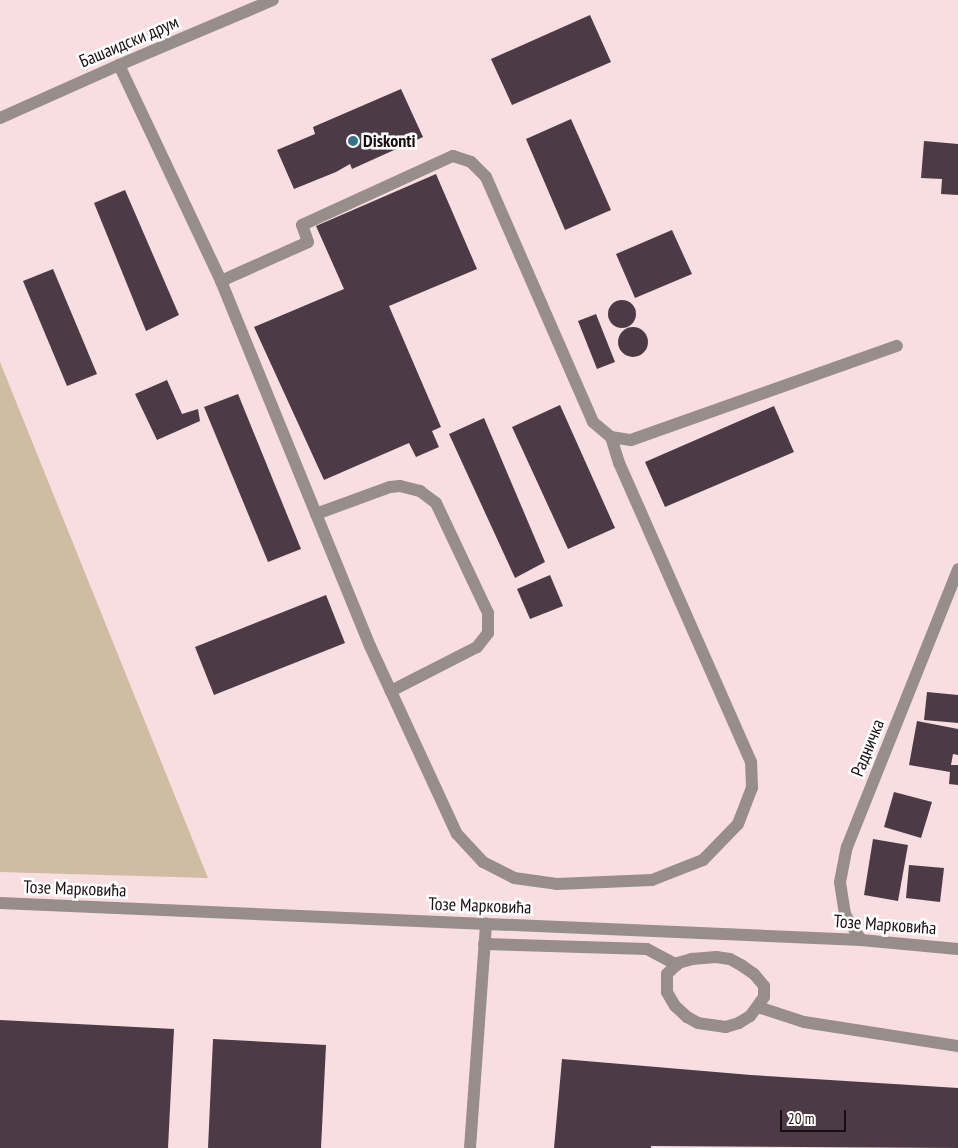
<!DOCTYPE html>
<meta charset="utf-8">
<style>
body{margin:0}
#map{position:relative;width:958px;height:1148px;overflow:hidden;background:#f8dee1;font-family:"PT Sans Narrow",sans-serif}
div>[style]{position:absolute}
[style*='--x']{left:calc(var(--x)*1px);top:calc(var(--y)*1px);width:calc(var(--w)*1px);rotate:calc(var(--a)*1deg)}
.green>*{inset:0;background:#d0bba3}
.building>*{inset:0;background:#4c3b46}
.round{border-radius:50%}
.minor>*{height:12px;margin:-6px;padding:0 6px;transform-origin:6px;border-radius:6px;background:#978d89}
.dots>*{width:14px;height:14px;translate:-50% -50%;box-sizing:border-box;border:2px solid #fff;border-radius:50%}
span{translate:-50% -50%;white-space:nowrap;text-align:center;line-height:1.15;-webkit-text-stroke:5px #fff;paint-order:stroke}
.street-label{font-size:18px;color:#170e0f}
.poi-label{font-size:18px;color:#170e0f;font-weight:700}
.left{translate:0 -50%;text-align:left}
.scale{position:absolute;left:780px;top:1110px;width:66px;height:22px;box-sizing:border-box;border:2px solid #170e0f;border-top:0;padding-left:6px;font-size:15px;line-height:18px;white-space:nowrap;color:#170e0f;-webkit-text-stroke:4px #fff;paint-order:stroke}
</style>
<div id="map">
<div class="green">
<div style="clip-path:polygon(0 362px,208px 878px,0 872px)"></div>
</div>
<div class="building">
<div style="clip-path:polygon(590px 15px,611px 62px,512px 105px,491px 59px)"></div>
<div style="clip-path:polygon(401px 89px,423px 137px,352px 169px,350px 164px,336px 172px,294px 189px,277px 150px,315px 134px,313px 127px)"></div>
<div style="clip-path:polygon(571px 119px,611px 210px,565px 230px,526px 139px)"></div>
<div style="clip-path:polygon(924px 141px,958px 144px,958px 195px,941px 194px,942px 179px,921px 178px)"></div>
<div style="clip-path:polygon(436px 174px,477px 269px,389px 306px,441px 427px,432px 431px,439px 447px,416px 457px,409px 443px,324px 480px,254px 327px,344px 289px,316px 226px)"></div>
<div style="clip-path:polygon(125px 190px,179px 315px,146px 331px,94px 203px)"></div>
<div style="clip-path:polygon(672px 230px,692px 274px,635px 298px,616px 254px)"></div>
<div style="clip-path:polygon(53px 269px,97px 374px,67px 386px,23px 281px)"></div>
<div class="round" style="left:608px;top:300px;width:28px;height:28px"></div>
<div style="clip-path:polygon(596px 314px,615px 362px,597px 369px,578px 321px)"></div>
<div class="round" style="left:618px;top:327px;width:30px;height:30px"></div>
<div style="clip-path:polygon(167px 380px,182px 414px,198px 409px,200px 421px,157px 440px,135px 394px)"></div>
<div style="clip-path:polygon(238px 394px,301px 549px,268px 562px,204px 407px)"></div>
<div style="clip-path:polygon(560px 405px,615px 528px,568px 549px,512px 427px)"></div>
<div style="clip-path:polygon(774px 406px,794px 452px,665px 507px,645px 462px)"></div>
<div style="clip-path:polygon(484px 418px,545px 562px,515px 578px,449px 434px)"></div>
<div style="clip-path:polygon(550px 575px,563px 606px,530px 619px,517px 589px)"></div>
<div style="clip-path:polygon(326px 595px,345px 643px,214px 695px,195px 647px)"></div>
<div style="clip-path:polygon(927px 692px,958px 695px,958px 723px,924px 720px)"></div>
<div style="clip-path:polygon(917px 721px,958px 729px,958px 755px,953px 754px,951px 765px,958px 765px,958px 785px,949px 784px,950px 772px,909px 765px)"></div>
<div style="clip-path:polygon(894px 792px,932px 802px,921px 838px,884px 827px)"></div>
<div style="clip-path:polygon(873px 839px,908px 845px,898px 901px,864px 895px)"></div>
<div style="clip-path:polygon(909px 865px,944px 868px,940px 902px,906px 898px)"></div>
<div style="clip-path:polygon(0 1020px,174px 1029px,168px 1148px,0 1148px)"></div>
<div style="clip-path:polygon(213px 1039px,326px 1045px,321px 1148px,208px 1148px)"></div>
<div style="clip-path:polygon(562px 1059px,751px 1075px,958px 1088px,958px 1148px,651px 1146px,651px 1148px,554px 1148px)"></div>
</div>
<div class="minor">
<div style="--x:119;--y:65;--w:239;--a:64.7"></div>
<div style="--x:221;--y:281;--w:394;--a:67.8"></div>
<div style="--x:370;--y:646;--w:207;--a:65.2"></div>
<div style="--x:457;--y:834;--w:38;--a:47"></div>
<div style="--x:483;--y:862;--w:35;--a:27"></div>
<div style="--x:514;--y:878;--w:43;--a:7.9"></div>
<div style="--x:557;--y:884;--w:95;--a:-2.4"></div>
<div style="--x:652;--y:880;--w:55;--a:-21.4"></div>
<div style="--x:703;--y:860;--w:50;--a:-45.8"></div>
<div style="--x:738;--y:824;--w:39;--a:-69"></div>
<div style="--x:752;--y:788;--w:26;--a:-92"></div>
<div style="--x:751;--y:762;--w:327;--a:-113.8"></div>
<div style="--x:619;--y:463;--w:27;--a:-107"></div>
<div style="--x:0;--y:118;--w:130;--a:-24"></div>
<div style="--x:119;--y:65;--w:167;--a:-22.9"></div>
<div style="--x:221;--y:281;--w:95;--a:-24.1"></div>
<div style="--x:308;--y:242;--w:18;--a:-109"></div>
<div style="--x:302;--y:225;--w:166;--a:-24.6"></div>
<div style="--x:453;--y:156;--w:19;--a:18"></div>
<div style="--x:471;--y:162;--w:21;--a:45"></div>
<div style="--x:486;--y:177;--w:267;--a:66.4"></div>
<div style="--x:593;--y:422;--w:23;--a:40"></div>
<div style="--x:611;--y:437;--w:20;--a:9"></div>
<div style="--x:631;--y:440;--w:282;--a:-19.5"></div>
<div style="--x:316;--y:514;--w:79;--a:-20"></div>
<div style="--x:390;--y:487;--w:10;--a:-6"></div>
<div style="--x:400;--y:486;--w:21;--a:14"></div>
<div style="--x:420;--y:491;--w:20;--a:37"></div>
<div style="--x:436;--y:503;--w:122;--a:64.7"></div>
<div style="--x:488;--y:613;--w:20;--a:90"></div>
<div style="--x:488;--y:633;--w:18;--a:128"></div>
<div style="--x:477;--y:647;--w:97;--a:152.9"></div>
<div style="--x:0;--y:903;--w:862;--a:2.46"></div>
<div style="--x:861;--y:940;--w:97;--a:5.3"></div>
<div style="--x:861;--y:940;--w:31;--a:-122"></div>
<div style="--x:845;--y:914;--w:32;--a:-99"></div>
<div style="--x:840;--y:882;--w:36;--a:-79"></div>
<div style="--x:847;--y:847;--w:299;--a:-68.2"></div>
<div style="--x:484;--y:944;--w:163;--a:1.8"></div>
<div style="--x:647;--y:949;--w:34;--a:28"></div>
<div style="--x:716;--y:957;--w:14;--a:8"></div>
<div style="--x:730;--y:959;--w:13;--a:29"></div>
<div style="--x:741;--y:965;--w:16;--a:35"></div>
<div style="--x:754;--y:974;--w:16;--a:50"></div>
<div style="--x:764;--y:986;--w:11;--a:90"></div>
<div style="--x:764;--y:997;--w:24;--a:126"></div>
<div style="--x:750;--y:1016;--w:13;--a:148"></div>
<div style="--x:739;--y:1023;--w:14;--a:163"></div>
<div style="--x:726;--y:1027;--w:28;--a:-172"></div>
<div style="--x:698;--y:1023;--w:13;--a:-151"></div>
<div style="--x:687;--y:1017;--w:16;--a:-137"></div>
<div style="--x:675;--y:1006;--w:16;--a:-120"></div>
<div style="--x:667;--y:992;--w:18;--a:-90"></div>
<div style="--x:667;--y:974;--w:16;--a:-45"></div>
<div style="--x:678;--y:963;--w:15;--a:-16"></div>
<div style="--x:692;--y:959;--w:24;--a:-5"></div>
<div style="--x:758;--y:1007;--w:48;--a:18.1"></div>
<div style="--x:804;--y:1022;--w:156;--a:8.9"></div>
<div style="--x:470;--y:1148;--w:225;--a:-85.9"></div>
</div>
<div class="dots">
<div style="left:353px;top:141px;background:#337287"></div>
</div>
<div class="street-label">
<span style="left:129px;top:42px;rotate:-23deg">Башаидски друм</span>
<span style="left:868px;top:748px;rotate:-68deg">Радничка</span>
<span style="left:75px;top:889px;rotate:2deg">Тозе Марковића</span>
<span style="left:480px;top:906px;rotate:2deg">Тозе Марковића</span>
<span style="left:885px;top:925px;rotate:4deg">Тозе Марковића</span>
</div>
<div class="poi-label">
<span class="left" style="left:363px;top:141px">Diskonti</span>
</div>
<div class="scale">20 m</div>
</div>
